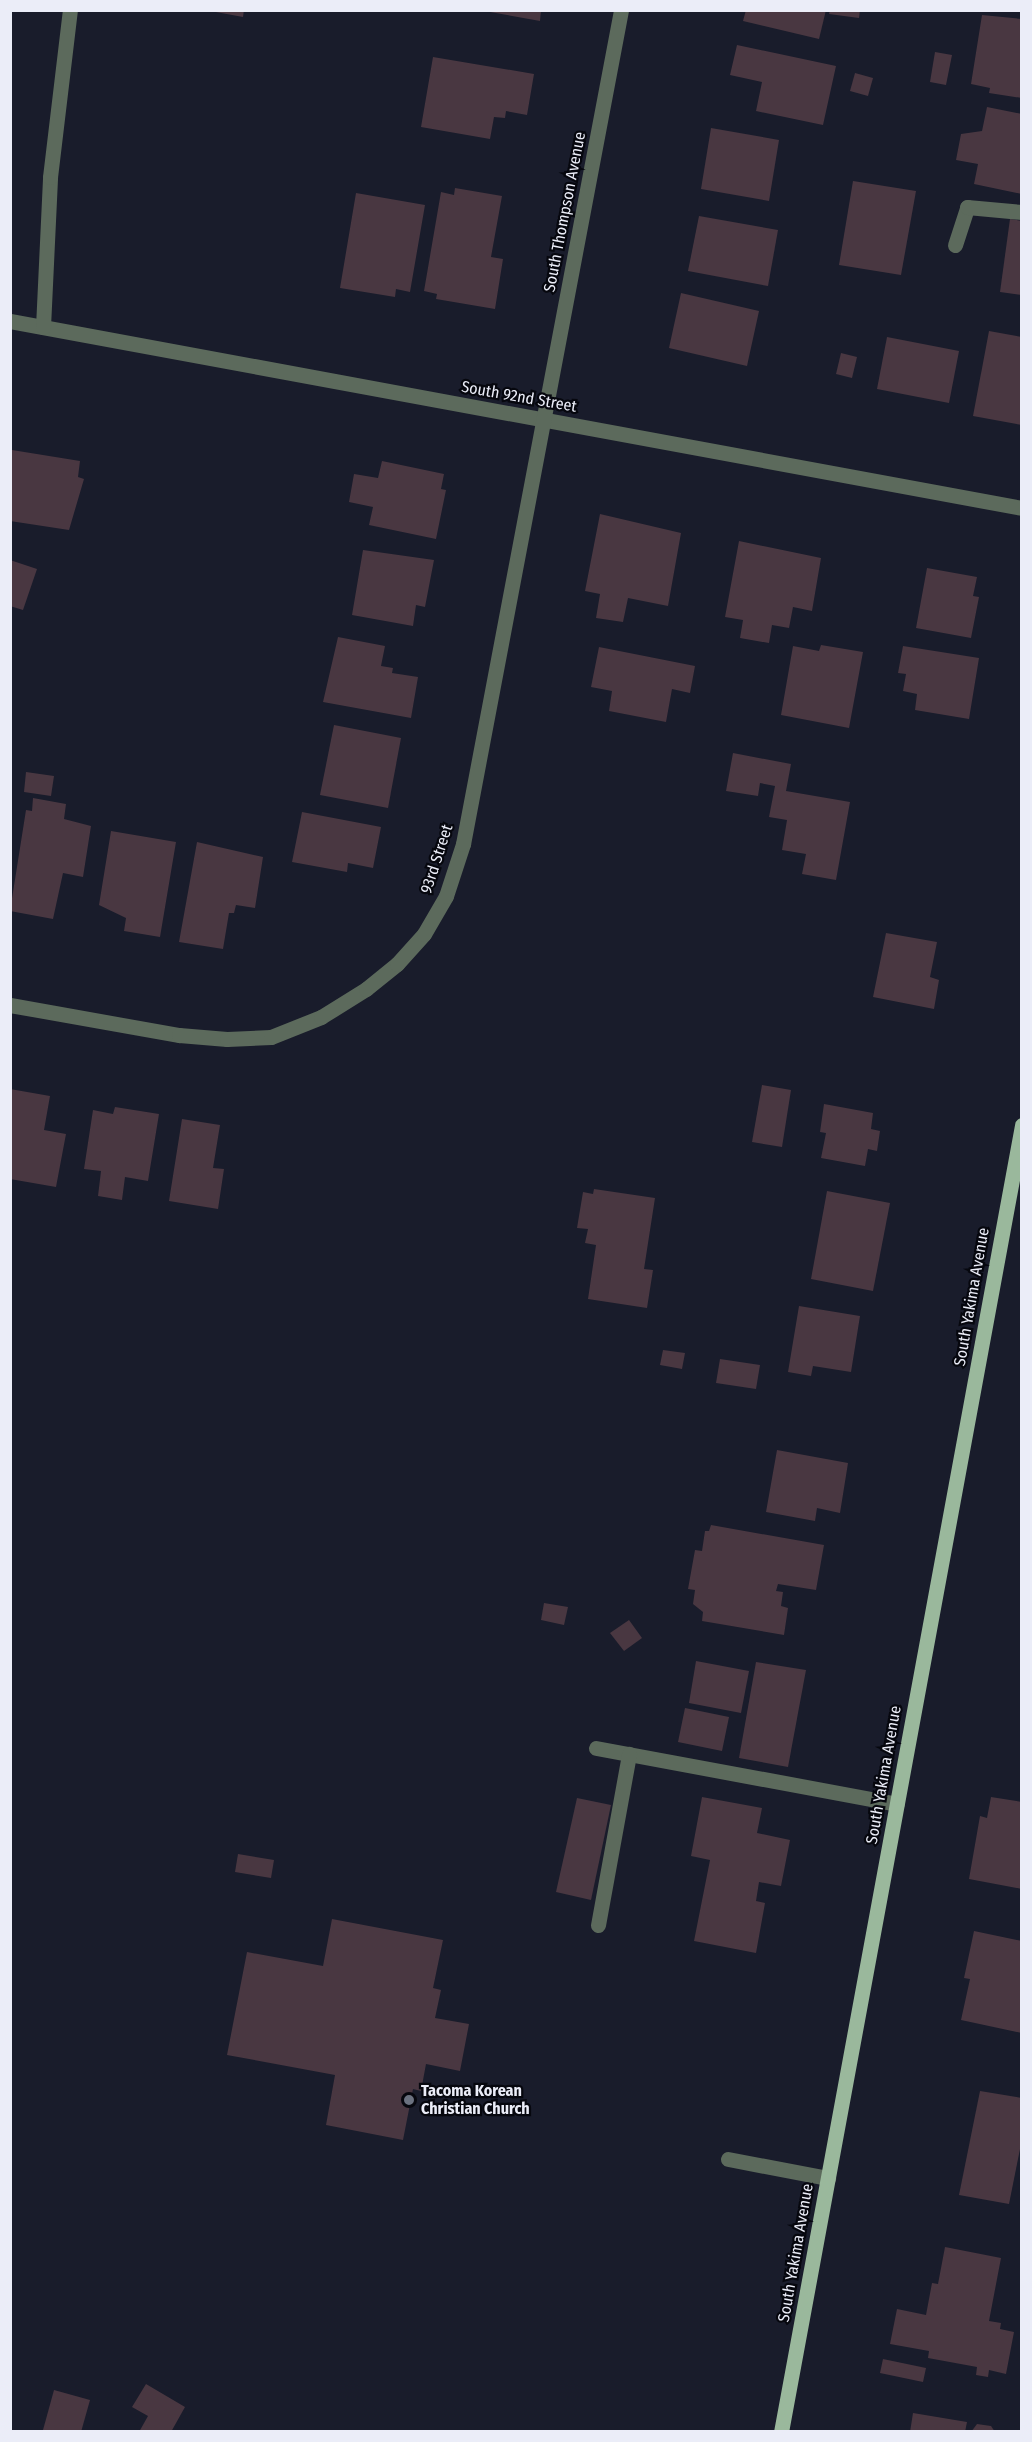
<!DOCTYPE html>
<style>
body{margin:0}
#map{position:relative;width:1032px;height:2442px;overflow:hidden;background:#191c2b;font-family:"Fira Sans Condensed",sans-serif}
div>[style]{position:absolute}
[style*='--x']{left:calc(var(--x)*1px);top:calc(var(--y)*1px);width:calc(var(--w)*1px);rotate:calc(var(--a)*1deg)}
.building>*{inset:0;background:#493741}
.minor>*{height:15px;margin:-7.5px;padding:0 7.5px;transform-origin:7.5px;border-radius:7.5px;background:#5c6a5c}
.major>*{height:15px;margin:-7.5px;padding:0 7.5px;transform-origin:7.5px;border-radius:7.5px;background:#9ab89c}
.dots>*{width:16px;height:16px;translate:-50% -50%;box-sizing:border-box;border:3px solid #06070e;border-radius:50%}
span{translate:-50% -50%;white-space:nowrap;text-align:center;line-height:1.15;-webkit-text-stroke:4.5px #06070e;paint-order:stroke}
.street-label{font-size:16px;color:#ebedf8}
.poi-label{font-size:16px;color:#ebedf8;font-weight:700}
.left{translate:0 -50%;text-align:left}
.frame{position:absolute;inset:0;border:12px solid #ebedf8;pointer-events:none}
</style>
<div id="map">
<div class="building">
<div style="clip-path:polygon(205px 10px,244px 10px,243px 17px)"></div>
<div style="clip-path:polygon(479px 10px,541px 10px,540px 21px)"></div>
<div style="clip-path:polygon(746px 10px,826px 10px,819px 39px,743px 21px)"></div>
<div style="clip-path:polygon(830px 10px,860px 10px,859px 18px,829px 14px)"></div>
<div style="clip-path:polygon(982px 15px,1022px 19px,1022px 98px,989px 93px,990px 88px,971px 84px)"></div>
<div style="clip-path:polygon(737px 45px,836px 66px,823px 125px,756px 111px,762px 82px,730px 75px)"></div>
<div style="clip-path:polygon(935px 52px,952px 55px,946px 85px,930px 82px)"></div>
<div style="clip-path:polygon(433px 57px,534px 74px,527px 115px,506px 111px,505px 118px,494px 117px,490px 139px,421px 127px)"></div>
<div style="clip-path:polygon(855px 73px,873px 78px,868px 96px,850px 91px)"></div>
<div style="clip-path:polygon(987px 107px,1022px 114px,1022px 194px,974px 184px,978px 164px,956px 160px,961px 134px,982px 131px)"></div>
<div style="clip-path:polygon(711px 128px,779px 140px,769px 201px,701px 189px)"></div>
<div style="clip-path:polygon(853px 181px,916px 191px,901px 275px,839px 265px)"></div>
<div style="clip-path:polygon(455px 188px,502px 196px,491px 257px,503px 259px,495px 309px,436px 299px,437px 294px,424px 291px,441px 192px,454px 195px)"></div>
<div style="clip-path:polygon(356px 193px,425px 205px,410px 292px,396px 289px,395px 297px,340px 288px)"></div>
<div style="clip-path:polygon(699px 216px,778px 230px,768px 286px,688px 271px)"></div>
<div style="clip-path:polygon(1010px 219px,1022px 221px,1022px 295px,1000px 292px)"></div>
<div style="clip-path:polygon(681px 293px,759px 311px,747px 366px,669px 348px)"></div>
<div style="clip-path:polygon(989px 331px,1022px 337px,1022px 425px,973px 416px)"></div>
<div style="clip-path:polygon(887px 337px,959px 351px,949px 403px,877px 389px)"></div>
<div style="clip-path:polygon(841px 353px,857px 357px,852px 378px,836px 374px)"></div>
<div style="clip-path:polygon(12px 450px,80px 461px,78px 477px,84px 479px,69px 530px,10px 521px)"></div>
<div style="clip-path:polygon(382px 461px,444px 474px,441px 489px,446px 490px,436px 539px,369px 525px,373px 507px,349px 502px,354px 474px,378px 478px)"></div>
<div style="clip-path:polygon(600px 514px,681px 533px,668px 606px,628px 598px,623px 622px,596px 618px,600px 594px,585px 591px)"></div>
<div style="clip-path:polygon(739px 541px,821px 558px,812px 611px,793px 607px,789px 628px,772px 625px,769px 643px,740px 638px,743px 620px,725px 617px)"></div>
<div style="clip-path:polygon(363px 550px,434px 560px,425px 607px,416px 605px,413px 626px,352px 615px)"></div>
<div style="clip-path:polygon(10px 560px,37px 569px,23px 610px,10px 606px)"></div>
<div style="clip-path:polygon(927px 568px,977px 577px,973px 596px,979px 597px,971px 638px,916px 628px)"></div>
<div style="clip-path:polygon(338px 637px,385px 646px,381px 666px,393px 668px,392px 673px,418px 677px,411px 718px,323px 702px)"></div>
<div style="clip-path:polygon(821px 645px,863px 652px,849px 728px,781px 715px,793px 646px,819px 651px)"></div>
<div style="clip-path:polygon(903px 646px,979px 658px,969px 719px,915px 710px,917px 694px,903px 691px,906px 674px,898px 673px)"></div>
<div style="clip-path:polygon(599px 647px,695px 666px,690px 693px,672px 689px,666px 722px,609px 711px,612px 691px,591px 687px)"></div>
<div style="clip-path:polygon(334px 725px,401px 738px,388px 808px,320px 795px)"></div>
<div style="clip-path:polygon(733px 753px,791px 764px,786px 791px,850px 802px,836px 880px,802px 874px,806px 854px,782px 850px,787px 820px,769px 817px,775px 786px,760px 783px,758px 796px,726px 791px)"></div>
<div style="clip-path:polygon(26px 772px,54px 776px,51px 796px,24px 792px)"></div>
<div style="clip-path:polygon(33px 798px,66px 804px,64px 819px,91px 826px,83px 877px,63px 873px,53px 919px,10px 911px,26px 810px,32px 811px)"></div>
<div style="clip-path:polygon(302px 812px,381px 827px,373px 868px,348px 863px,347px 872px,292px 862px)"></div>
<div style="clip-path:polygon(111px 831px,176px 842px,160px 937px,124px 931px,126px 918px,99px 905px)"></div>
<div style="clip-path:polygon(197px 842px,263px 857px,255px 908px,236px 905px,234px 913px,229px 913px,223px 949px,179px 942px)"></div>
<div style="clip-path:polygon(886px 933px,937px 942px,930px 977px,939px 980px,934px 1009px,873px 997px)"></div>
<div style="clip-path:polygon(762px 1085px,791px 1090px,782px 1147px,752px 1142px)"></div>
<div style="clip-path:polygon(10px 1089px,50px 1096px,44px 1130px,66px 1134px,56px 1187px,10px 1179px)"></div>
<div style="clip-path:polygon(824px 1104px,873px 1113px,871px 1129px,880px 1131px,877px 1151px,868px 1149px,865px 1166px,821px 1158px,826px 1133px,820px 1132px)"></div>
<div style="clip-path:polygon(115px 1107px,159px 1114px,148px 1181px,125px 1177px,122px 1200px,98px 1196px,101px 1171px,84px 1169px,93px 1110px,113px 1114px)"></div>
<div style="clip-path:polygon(182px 1119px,220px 1125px,213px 1168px,224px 1169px,218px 1209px,169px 1201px)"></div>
<div style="clip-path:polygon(594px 1189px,655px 1198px,644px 1269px,653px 1270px,647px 1308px,588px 1299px,596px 1245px,585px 1243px,588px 1229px,577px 1228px,583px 1192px,593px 1194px)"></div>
<div style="clip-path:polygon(827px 1191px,890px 1203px,873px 1291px,811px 1279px)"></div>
<div style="clip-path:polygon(799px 1306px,860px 1316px,851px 1372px,813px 1366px,811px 1376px,788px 1372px)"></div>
<div style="clip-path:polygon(663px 1350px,685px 1353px,682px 1369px,660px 1365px)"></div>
<div style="clip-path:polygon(720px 1359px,760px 1365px,756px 1389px,716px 1383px)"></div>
<div style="clip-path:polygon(777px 1450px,848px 1463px,840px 1513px,817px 1508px,815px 1521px,766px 1512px)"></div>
<div style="clip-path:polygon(711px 1525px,824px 1545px,816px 1590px,778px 1584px,776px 1591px,783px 1592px,781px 1606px,788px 1608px,784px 1635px,702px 1621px,703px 1612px,693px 1604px,695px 1590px,688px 1589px,695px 1550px,702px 1551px,705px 1531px,709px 1531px)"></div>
<div style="clip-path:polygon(544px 1603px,568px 1607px,564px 1625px,541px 1620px)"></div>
<div style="clip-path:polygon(629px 1620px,642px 1638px,624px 1651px,610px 1633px)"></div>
<div style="clip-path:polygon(696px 1661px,749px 1671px,741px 1713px,689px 1703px)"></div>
<div style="clip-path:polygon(756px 1662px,806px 1670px,788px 1767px,739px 1758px)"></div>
<div style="clip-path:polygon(685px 1708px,729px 1717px,722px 1751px,678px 1742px)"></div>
<div style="clip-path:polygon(702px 1797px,762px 1808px,757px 1833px,790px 1840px,781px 1886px,759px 1882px,756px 1901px,765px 1903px,756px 1953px,694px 1941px,710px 1860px,691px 1856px)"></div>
<div style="clip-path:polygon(991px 1797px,1022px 1802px,1022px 1889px,969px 1879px,980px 1816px,987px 1818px)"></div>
<div style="clip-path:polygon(577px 1798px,611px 1805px,591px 1900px,556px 1892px)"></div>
<div style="clip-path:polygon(238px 1854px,274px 1860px,271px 1878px,235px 1872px)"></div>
<div style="clip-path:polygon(332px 1919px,443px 1940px,433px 1988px,441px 1990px,435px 2018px,469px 2024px,460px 2071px,426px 2064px,421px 2091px,413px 2089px,403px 2140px,326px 2125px,335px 2075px,227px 2055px,247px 1952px,323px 1966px)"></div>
<div style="clip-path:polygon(974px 1931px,1022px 1941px,1022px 2033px,961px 2020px,970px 1979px,964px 1978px)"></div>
<div style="clip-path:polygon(980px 2091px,1022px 2098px,1022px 2139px,1009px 2204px,959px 2195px)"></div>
<div style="clip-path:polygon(945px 2247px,1001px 2258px,989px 2321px,1001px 2323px,1000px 2329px,1014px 2332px,1006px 2374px,989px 2370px,988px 2377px,976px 2375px,977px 2367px,928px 2358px,929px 2351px,890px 2344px,897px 2309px,926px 2315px,932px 2283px,938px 2284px)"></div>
<div style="clip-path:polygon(883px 2359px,926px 2368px,923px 2382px,880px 2373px)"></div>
<div style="clip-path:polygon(146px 2384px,185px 2407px,171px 2432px,139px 2432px,148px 2416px,132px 2407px)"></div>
<div style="clip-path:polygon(54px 2390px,90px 2400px,81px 2432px,43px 2430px)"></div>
<div style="clip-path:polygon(913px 2413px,967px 2422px,965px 2432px,910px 2432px)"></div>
<div style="clip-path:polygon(977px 2424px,991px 2426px,995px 2432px,971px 2432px)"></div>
</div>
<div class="minor">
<div style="--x:955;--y:245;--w:40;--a:-72"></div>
<div style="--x:967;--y:207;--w:55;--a:5.2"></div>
<div style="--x:10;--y:321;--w:1029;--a:10.47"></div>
<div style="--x:43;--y:327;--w:150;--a:-87.3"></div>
<div style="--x:50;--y:177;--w:168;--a:-83.2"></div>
<div style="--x:10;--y:1005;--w:172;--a:10.1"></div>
<div style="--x:179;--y:1035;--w:48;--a:4.8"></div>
<div style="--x:227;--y:1039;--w:44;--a:-2.6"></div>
<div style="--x:271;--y:1037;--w:54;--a:-21.8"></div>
<div style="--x:321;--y:1017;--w:53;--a:-31.9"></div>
<div style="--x:366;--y:989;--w:40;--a:-39"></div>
<div style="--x:397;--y:964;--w:40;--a:-48"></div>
<div style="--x:424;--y:934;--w:44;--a:-59.9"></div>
<div style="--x:446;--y:896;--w:55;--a:-71.9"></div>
<div style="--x:463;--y:844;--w:849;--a:-79.27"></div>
<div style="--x:596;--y:1748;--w:306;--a:10.5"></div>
<div style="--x:598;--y:1925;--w:174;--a:-79.7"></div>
<div style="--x:728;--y:2159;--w:102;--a:10.8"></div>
</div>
<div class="major">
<div style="--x:781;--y:2432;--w:1329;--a:-79.55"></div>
</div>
<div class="dots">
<div style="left:409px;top:2100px;background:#6b7280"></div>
</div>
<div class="street-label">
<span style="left:565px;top:212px;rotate:-79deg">South Thompson Avenue</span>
<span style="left:519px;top:397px;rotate:10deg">South 92nd Street</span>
<span style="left:437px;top:859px;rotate:-72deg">93rd Street</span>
<span style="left:972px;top:1297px;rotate:-80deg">South Yakima Avenue</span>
<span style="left:884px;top:1775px;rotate:-80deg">South Yakima Avenue</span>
<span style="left:796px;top:2253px;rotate:-80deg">South Yakima Avenue</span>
</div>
<div class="poi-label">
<span class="left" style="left:421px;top:2100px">Tacoma Korean<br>Christian Church</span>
</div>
<div class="frame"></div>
</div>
